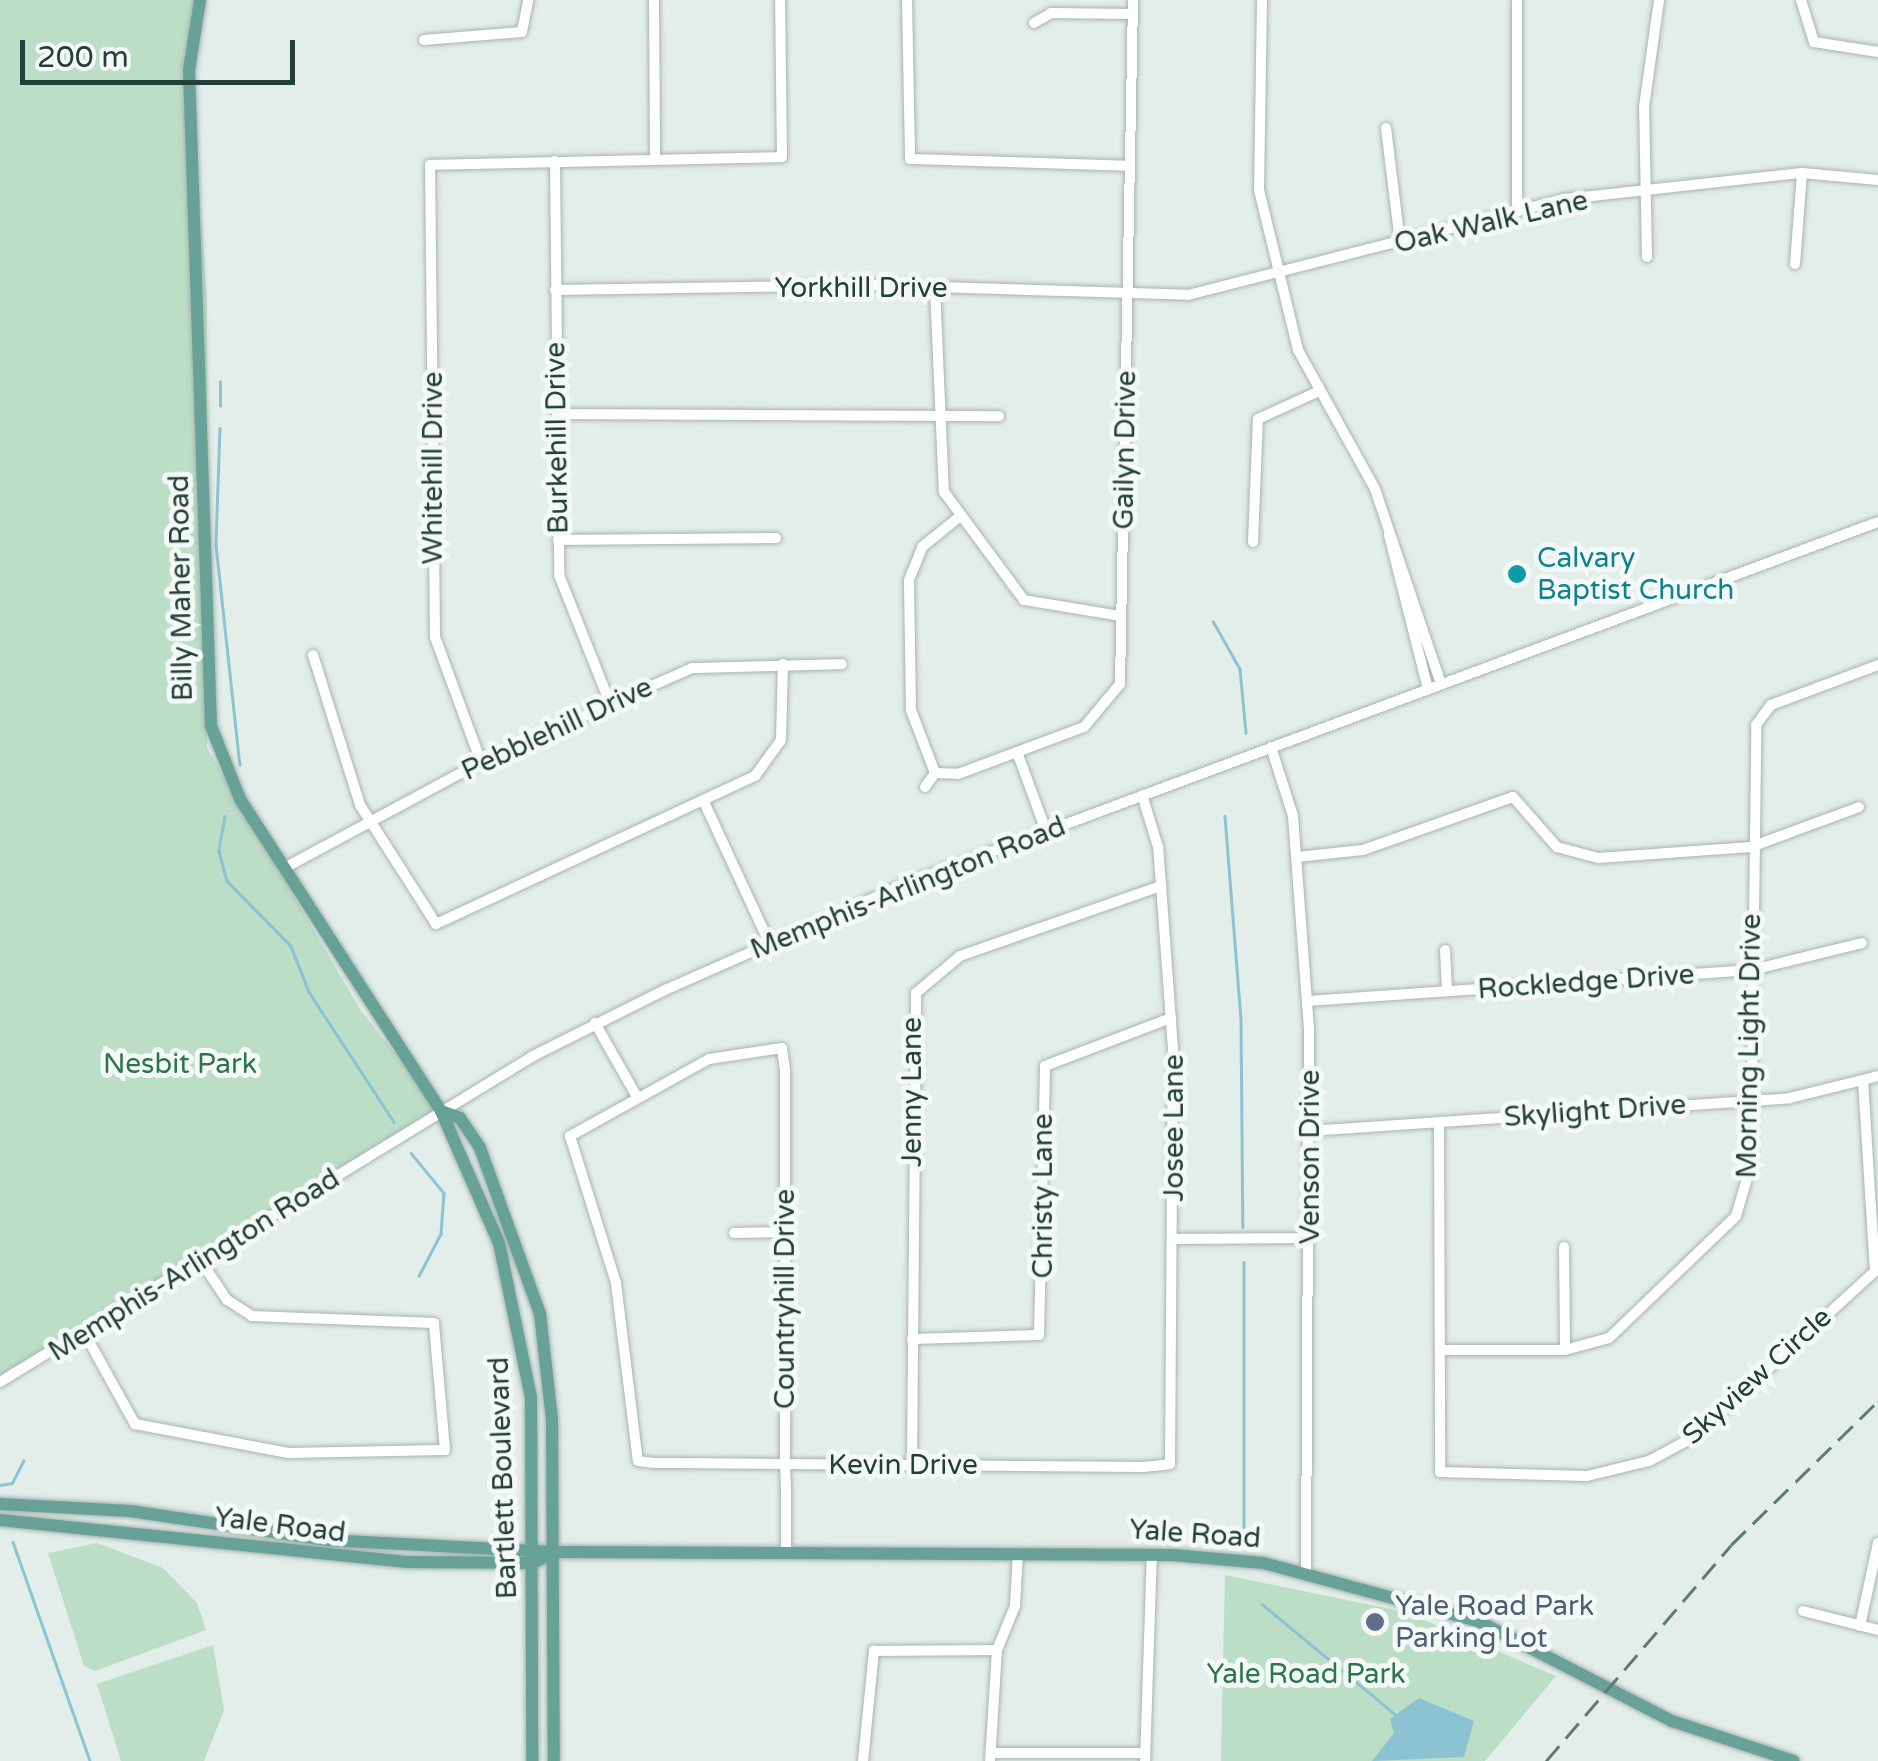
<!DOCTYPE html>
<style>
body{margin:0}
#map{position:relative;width:1878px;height:1761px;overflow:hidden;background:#e3ede9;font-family:"Varela Round",sans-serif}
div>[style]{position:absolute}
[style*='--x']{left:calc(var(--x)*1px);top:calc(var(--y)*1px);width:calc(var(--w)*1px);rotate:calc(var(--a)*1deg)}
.green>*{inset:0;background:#bcdec7}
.water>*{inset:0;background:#8cc3d2}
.stream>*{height:2.5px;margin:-1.25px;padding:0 1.25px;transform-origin:1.25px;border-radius:1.25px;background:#8cc3d2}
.roads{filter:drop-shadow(0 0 2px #a6b5b1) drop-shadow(0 0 2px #a6b5b1)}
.minor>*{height:10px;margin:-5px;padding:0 5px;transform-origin:5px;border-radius:5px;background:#fff}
.major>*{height:12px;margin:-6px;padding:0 6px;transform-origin:6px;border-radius:6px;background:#68a296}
.rail>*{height:2.5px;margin-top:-1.25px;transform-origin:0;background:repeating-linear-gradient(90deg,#5d7a74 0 20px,transparent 0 30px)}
.dots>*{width:28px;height:28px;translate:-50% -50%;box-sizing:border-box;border:5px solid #f4f9f7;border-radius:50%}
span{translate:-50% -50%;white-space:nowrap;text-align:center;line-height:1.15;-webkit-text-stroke:10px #f4f9f7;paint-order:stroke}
.street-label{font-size:28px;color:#233f39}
.culture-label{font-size:28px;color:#0d838f}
.left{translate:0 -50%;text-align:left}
.park-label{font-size:28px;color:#2d764d}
.service-label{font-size:28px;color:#4e5e75}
.scale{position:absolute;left:20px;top:40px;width:275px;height:45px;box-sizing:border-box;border:5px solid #233f39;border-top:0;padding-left:12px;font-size:30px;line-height:35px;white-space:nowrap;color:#233f39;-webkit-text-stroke:8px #f4f9f7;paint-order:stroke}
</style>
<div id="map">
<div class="green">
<div style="clip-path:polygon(0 0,203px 0,190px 61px,207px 299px,207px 748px,361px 1011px,442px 1112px,0 1386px)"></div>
<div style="clip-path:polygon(97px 1543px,163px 1568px,197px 1603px,206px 1630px,95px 1671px,84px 1666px,48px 1553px)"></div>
<div style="clip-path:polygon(1225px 1575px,1405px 1612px,1556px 1676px,1485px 1761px,1221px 1761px)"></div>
<div style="clip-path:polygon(213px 1645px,224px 1710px,204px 1761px,121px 1761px,97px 1684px)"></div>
</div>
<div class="water">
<div style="clip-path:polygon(1419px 1698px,1474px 1721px,1464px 1757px,1372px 1761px,1394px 1733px,1390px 1719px)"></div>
</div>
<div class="stream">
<div style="--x:220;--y:406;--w:24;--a:-90"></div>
<div style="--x:220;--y:428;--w:117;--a:92"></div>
<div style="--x:216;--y:545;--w:221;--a:83.8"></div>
<div style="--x:1213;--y:621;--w:55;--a:60.6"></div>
<div style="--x:1240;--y:669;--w:64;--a:84.6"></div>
<div style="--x:225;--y:816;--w:36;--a:100"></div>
<div style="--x:219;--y:851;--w:31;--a:75"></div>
<div style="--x:227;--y:881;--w:91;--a:45.4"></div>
<div style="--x:291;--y:946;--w:49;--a:68.6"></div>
<div style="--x:309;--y:992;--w:155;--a:56.8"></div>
<div style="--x:1225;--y:816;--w:203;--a:85.5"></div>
<div style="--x:1241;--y:1018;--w:209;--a:89.5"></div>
<div style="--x:411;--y:1153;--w:52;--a:50.5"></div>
<div style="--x:444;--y:1193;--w:41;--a:94.2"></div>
<div style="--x:441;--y:1234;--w:47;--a:117.6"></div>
<div style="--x:1244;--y:1262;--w:277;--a:90"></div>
<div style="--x:0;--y:1485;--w:12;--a:-9"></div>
<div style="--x:12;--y:1483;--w:25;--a:-63"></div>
<div style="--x:13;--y:1542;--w:232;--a:70.6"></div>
<div style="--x:1262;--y:1604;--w:173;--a:39.6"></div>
</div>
<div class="roads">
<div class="minor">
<div style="--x:654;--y:0;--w:160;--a:89.6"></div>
<div style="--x:907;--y:0;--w:159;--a:88.9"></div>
<div style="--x:910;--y:159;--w:220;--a:1.8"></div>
<div style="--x:1262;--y:0;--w:190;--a:90.9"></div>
<div style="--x:1259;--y:190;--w:165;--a:76.3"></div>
<div style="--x:1298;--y:350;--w:159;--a:61"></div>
<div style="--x:1375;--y:489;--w:206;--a:71.3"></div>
<div style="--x:1517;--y:0;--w:212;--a:90"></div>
<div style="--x:1801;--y:0;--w:44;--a:72.8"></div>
<div style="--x:1814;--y:42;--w:65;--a:8.9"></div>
<div style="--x:1034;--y:23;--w:20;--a:-30"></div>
<div style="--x:1051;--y:13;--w:81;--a:0.7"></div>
<div style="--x:424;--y:40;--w:98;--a:-4.7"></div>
<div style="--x:522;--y:32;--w:33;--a:-79"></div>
<div style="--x:1386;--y:128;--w:115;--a:83"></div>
<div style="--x:555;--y:161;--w:414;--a:89.4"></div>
<div style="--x:559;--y:575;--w:138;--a:68.3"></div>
<div style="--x:1647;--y:257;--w:150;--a:-91.1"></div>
<div style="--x:1644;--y:107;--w:108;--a:-82"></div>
<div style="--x:1795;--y:264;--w:91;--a:-85.6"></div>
<div style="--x:935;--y:288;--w:204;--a:87.5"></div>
<div style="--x:944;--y:492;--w:134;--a:53.5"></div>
<div style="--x:1024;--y:600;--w:98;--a:9.4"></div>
<div style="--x:555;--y:290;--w:319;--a:-0.9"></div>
<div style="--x:874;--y:285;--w:314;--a:1.8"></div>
<div style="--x:1188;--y:295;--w:389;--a:-14.3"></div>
<div style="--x:1565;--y:199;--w:238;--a:-6.3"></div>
<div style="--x:1802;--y:173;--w:76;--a:5.3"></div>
<div style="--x:557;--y:414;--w:442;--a:0.3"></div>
<div style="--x:1389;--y:535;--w:159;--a:75.8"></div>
<div style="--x:558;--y:540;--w:218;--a:-0.5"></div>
<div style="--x:1253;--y:542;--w:123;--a:-87.7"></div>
<div style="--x:1258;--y:419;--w:65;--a:-24.6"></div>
<div style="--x:313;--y:655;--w:157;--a:72.6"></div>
<div style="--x:360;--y:805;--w:141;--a:57.4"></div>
<div style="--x:1271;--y:747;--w:72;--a:72.3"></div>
<div style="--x:1293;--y:816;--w:215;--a:85.7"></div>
<div style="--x:1309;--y:1030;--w:541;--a:90.32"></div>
<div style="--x:1017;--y:752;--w:84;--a:69.8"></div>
<div style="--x:481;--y:762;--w:133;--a:-110.2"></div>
<div style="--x:435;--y:637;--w:472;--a:-90.6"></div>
<div style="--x:430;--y:165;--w:352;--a:-1.3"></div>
<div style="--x:782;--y:157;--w:157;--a:-90.7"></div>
<div style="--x:935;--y:773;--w:23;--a:2"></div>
<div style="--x:958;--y:774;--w:134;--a:-20.5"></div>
<div style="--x:1084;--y:727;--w:56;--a:-50.1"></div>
<div style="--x:1120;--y:684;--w:684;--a:-88.91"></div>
<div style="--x:935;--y:773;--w:67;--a:-110.9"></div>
<div style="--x:911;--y:710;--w:130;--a:-90.9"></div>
<div style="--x:909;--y:580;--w:35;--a:-68"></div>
<div style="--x:922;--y:547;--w:48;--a:-39"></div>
<div style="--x:925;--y:787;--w:17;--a:-54"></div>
<div style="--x:703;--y:800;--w:157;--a:65.1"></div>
<div style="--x:1297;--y:857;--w:66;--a:-6.1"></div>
<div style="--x:1363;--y:850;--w:159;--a:-19.5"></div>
<div style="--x:1513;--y:797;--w:67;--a:48.7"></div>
<div style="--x:1557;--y:847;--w:42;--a:15"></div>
<div style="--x:1598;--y:858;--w:153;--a:-4.1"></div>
<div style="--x:1751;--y:847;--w:115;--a:-20.3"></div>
<div style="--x:290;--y:865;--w:217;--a:-28.3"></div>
<div style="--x:481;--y:762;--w:231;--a:-24"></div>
<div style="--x:692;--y:668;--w:150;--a:-1.5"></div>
<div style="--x:436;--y:924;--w:352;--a:-24.9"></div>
<div style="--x:755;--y:776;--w:44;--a:-54.2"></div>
<div style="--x:781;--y:740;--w:76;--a:-88.5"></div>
<div style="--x:1445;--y:950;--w:41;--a:87.2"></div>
<div style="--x:1307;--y:1001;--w:446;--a:-4"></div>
<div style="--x:1752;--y:970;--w:113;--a:-13.8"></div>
<div style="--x:595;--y:1023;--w:85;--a:60.4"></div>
<div style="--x:1439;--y:1123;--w:349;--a:89.8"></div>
<div style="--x:1440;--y:1472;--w:147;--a:1.6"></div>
<div style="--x:1587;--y:1476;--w:64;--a:-13.6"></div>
<div style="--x:1649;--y:1461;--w:51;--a:-28.1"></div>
<div style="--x:1694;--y:1437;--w:246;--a:-42.5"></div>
<div style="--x:1875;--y:1271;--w:191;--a:-93.6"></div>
<div style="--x:1310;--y:1131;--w:481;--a:-3.9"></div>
<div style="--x:1790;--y:1098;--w:91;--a:-14"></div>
<div style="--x:734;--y:1233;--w:51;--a:-1.1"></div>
<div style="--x:1174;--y:1239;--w:136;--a:-0.4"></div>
<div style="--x:1564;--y:1247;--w:103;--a:89.4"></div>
<div style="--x:86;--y:1336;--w:101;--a:60.9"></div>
<div style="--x:135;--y:1424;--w:156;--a:10.7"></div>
<div style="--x:288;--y:1453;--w:157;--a:-1.1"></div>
<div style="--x:445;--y:1450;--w:127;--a:-95"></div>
<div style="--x:434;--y:1323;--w:182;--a:-177.8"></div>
<div style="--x:252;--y:1316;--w:30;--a:-147"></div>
<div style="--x:227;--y:1300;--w:43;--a:-123.7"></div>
<div style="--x:912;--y:1339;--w:127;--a:-1.8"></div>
<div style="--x:1039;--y:1335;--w:269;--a:-88.7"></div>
<div style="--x:1045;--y:1066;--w:135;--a:-20.9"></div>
<div style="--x:1440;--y:1350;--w:125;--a:0"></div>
<div style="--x:1565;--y:1350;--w:46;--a:-15.3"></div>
<div style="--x:1609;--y:1338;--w:176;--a:-43.8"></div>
<div style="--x:1736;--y:1216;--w:53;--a:-73.6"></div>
<div style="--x:1751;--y:1165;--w:440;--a:-89.3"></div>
<div style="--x:1756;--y:725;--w:25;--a:-53"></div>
<div style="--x:1771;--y:705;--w:114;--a:-20.5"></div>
<div style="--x:0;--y:1382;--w:625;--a:-31.45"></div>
<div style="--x:533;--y:1056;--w:148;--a:-26.6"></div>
<div style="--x:665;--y:990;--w:262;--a:-23.8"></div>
<div style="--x:905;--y:884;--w:1038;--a:-20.41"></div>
<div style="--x:912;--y:1465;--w:472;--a:-89.5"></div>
<div style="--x:916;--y:993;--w:57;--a:-40.1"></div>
<div style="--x:960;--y:956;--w:213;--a:-19.2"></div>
<div style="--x:786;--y:1551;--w:60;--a:-90"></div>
<div style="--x:786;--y:1491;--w:27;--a:-92"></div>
<div style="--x:785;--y:1464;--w:394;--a:-90"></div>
<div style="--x:785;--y:1070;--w:22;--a:-98"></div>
<div style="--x:782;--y:1048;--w:74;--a:171.4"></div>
<div style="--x:709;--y:1059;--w:159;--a:151"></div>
<div style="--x:570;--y:1136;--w:154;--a:72.6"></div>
<div style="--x:616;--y:1283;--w:179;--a:83"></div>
<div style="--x:638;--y:1461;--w:16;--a:7"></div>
<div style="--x:654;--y:1463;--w:23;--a:0"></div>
<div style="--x:677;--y:1463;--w:108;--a:0.5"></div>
<div style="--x:785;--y:1464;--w:358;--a:0.5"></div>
<div style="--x:1143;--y:1467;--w:27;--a:-6"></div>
<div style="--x:1170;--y:1464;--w:415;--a:-89.6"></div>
<div style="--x:1173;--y:1049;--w:203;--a:-94.2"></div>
<div style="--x:1158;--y:847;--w:54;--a:-107.1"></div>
<div style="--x:1803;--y:1611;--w:77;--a:14.2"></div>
<div style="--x:1860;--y:1626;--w:85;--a:-77.8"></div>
<div style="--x:991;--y:1753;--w:154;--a:0"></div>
<div style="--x:863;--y:1761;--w:111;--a:-84.3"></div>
<div style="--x:874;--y:1651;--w:123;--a:-0.5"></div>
<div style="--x:990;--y:1761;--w:111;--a:-86.4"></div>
<div style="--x:997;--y:1650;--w:48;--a:-67.8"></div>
<div style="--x:1015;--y:1606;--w:53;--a:-86.8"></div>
<div style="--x:1145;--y:1761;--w:207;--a:-88.1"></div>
</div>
<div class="major">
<div style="--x:200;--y:0;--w:71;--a:98.9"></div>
<div style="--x:189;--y:70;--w:656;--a:88.08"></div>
<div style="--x:211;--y:726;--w:79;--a:68.3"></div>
<div style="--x:240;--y:799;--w:371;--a:57.2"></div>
<div style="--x:441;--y:1111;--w:144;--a:66.3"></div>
<div style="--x:499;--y:1243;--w:158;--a:78.3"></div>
<div style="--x:531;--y:1398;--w:363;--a:89.8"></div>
<div style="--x:441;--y:1111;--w:20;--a:20"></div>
<div style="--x:460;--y:1118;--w:36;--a:56"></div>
<div style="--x:480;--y:1148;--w:177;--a:70.1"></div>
<div style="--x:540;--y:1314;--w:107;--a:83.5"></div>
<div style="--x:552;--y:1420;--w:341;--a:89.7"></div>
<div style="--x:0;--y:1504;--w:130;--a:3.1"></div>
<div style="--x:130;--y:1511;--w:198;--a:8.4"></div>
<div style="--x:326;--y:1540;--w:228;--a:3"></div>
<div style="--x:554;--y:1552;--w:619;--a:0.28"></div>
<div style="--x:1173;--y:1555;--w:91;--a:5"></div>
<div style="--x:1264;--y:1563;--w:222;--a:15.2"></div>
<div style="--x:1478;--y:1621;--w:218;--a:27.3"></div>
<div style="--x:1672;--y:1721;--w:128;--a:18.2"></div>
<div style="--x:0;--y:1520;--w:409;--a:5.9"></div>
<div style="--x:407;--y:1562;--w:126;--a:0.5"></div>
<div style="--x:533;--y:1563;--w:24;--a:-28"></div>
</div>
</div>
<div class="rail">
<div style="--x:1546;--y:1761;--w:284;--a:-49.4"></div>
<div style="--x:1731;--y:1545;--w:206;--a:-44.4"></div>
</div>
<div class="dots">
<div style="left:1517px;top:574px;background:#0f9aa8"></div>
<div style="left:1375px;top:1622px;background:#5c6f8a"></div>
</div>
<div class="street-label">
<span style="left:1491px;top:222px;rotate:-13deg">Oak Walk Lane</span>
<span style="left:861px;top:288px">Yorkhill Drive</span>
<span style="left:557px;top:438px;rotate:-91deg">Burkehill Drive</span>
<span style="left:1125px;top:450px;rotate:-89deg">Gailyn Drive</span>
<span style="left:433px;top:468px;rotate:-90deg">Whitehill Drive</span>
<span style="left:181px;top:588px;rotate:-91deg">Billy Maher Road</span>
<span style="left:557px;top:729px;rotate:-25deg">Pebblehill Drive</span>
<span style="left:908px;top:888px;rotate:-22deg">Memphis-Arlington Road</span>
<span style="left:1586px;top:982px;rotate:-4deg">Rockledge Drive</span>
<span style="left:1749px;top:1046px;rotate:-89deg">Morning Light Drive</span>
<span style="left:912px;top:1092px;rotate:-90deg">Jenny Lane</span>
<span style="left:1595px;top:1111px;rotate:-4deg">Skylight Drive</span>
<span style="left:1174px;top:1128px;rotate:-90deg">Josee Lane</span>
<span style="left:1310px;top:1157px;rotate:-90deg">Venson Drive</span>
<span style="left:1043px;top:1196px;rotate:-90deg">Christy Lane</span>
<span style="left:194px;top:1265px;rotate:-32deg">Memphis-Arlington Road</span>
<span style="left:785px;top:1299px;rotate:-90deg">Countryhill Drive</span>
<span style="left:1757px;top:1376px;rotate:-42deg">Skyview Circle</span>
<span style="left:903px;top:1465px">Kevin Drive</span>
<span style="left:503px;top:1478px;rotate:-92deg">Bartlett Boulevard</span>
<span style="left:280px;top:1525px;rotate:7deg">Yale Road</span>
<span style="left:1195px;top:1534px;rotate:4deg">Yale Road</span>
</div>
<div class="culture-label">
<span class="left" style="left:1537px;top:574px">Calvary<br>Baptist Church</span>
</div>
<div class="park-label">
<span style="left:180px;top:1064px">Nesbit Park</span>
<span style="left:1306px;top:1674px">Yale Road Park</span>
</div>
<div class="service-label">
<span class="left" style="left:1395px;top:1622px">Yale Road Park<br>Parking Lot</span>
</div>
<div class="scale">200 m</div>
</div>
